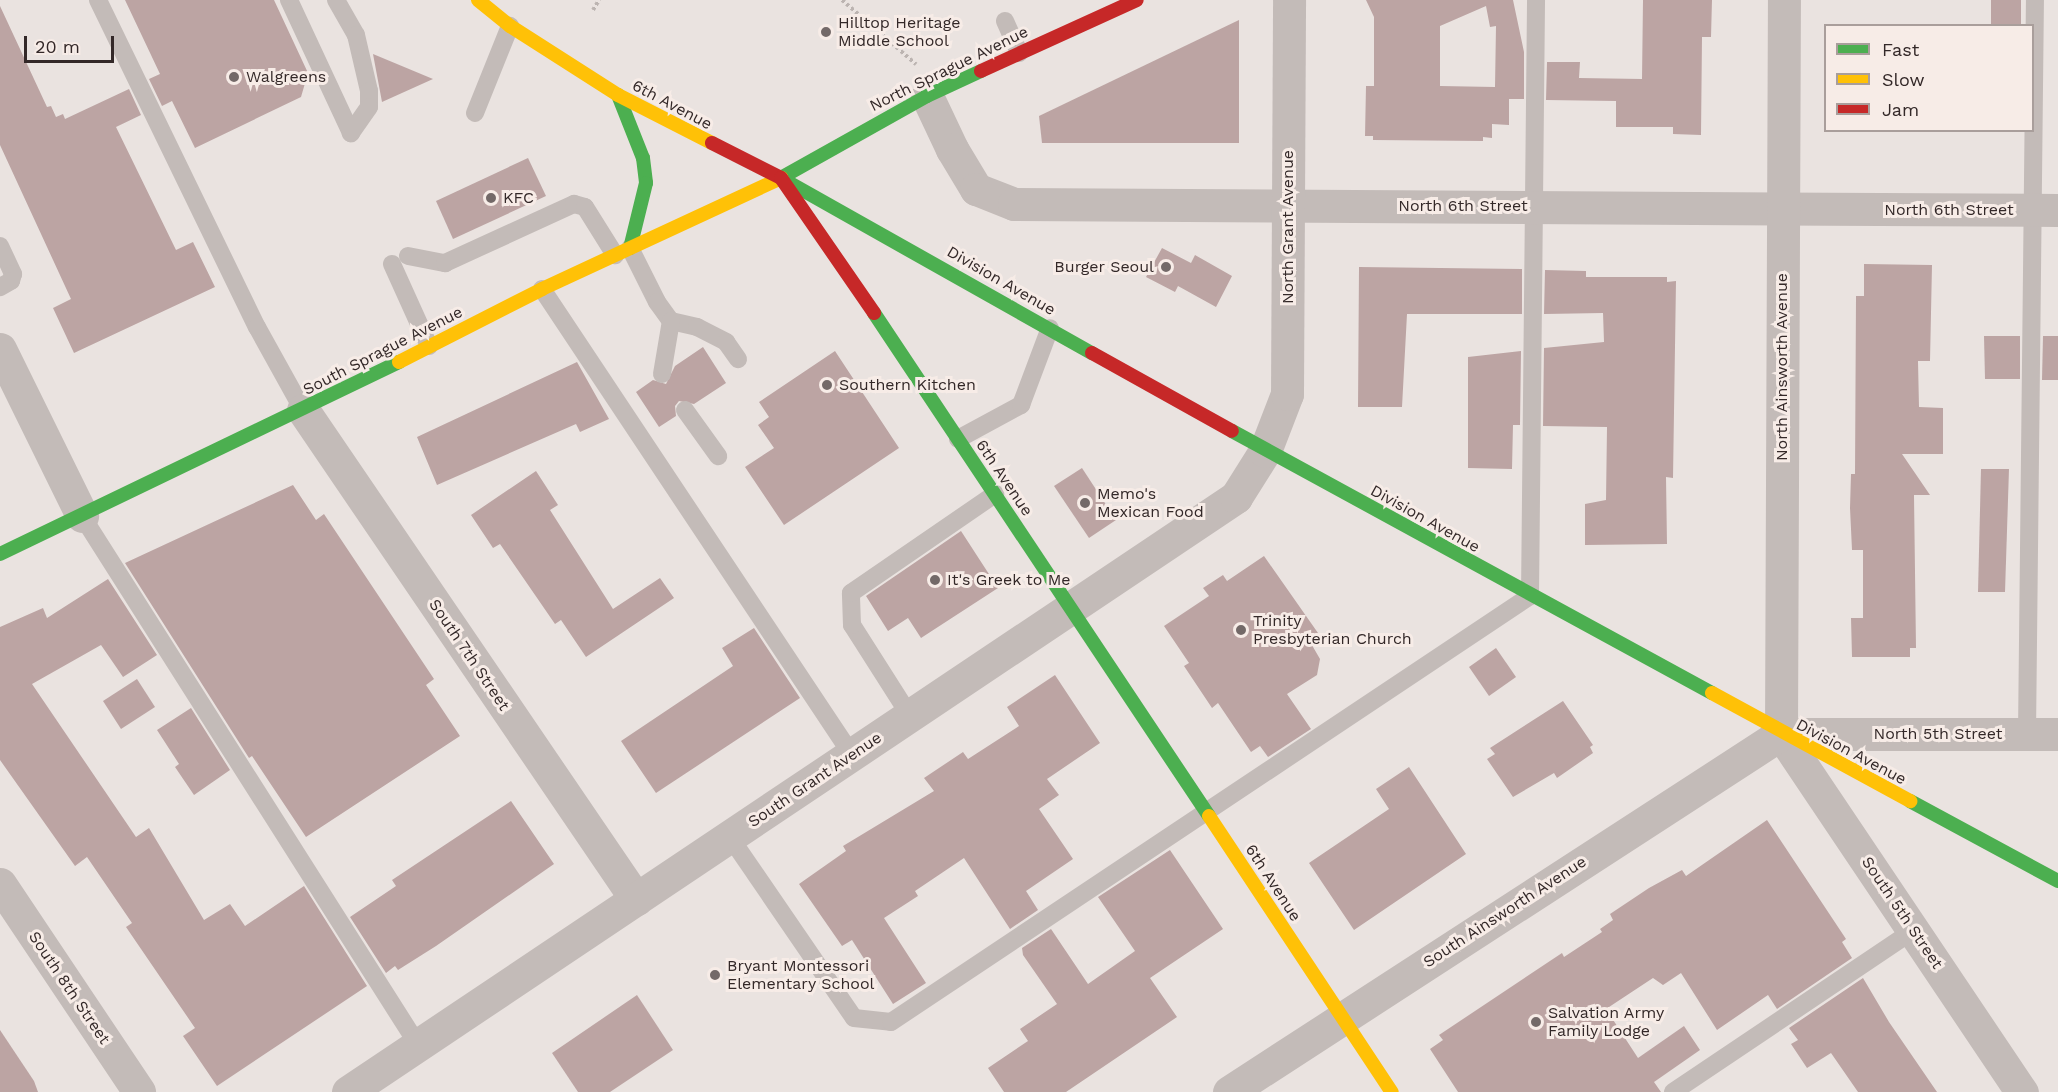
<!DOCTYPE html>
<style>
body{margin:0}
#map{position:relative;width:2058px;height:1092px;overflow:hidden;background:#eae3e0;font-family:"Work Sans",sans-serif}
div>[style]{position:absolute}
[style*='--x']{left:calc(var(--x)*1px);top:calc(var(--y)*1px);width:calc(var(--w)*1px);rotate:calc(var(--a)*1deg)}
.building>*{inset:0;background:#bca4a3}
.path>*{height:4px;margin-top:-2px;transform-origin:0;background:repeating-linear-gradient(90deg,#bcb4b1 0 3px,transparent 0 6px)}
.lane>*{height:18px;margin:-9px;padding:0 9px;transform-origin:9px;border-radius:9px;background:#c3bbb8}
.street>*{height:33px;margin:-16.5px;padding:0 16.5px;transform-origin:16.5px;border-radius:16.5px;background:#c3bbb8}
.fast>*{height:14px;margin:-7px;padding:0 7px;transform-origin:7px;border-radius:7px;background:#4caf50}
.slow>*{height:14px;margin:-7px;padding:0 7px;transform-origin:7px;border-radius:7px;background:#ffc107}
.jam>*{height:14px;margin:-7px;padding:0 7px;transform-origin:7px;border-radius:7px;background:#c62828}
.dots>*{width:16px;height:16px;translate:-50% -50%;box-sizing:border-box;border:3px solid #f7ece7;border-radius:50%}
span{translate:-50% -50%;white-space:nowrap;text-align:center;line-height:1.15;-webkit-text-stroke:6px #f7ece7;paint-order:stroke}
.poi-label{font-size:16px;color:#332828}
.left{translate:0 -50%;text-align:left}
.right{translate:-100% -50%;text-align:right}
.street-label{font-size:16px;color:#332828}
.legend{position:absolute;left:1824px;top:24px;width:210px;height:108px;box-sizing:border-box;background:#f7ece7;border:2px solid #a99e9b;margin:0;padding:8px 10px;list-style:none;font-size:18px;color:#332828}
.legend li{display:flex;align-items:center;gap:12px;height:30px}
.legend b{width:30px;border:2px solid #a99e9b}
.scale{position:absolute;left:24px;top:36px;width:90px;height:27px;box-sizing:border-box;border:3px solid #332828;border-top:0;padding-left:8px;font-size:18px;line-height:21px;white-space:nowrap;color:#332828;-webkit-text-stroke:4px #f7ece7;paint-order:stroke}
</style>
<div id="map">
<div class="building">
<div style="clip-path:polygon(125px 0,274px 0,308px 73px,301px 97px,195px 148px,172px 101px,162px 106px,149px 79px,160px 74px)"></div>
<div style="clip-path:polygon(evenodd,1366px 0,1513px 0,1524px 52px,1524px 99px,1509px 99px,1509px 125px,1492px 124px,1492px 138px,1483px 137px,1483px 141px,1373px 140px,1373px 136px,1365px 136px,1366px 86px,1374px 86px,1374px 17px,1366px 0,1486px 6px,1490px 27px,1496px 26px,1495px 87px,1440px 86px,1440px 26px,1486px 6px)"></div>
<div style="clip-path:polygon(1643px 0,1712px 0,1711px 37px,1702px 37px,1701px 135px,1673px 134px,1673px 127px,1616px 127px,1616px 101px,1546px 100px,1547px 62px,1580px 62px,1579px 78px,1642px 79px)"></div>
<div style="clip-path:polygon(1991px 0,2021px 0,2021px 26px,1991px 26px)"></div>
<div style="clip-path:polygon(0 6px,47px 107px,51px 106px,56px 117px,63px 114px,65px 119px,129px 89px,141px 115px,116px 127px,176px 250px,193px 242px,215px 287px,74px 353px,53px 308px,71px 299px,0 145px)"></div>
<div style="clip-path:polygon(1239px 20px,1239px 143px,1042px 143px,1039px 116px)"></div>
<div style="clip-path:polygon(373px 54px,433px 79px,382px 102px)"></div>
<div style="clip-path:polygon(528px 158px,546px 196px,453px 239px,436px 201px)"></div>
<div style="clip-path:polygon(1162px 248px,1191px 263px,1195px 255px,1232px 276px,1216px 307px,1178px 286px,1175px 292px,1146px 277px)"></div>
<div style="clip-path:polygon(1864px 264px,1932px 265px,1930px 361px,1918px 361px,1919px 407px,1943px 408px,1943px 454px,1902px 454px,1930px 495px,1914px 495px,1916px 648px,1910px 648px,1910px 657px,1852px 657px,1851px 618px,1863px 618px,1863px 550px,1852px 550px,1850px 508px,1851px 474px,1855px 474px,1856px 296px,1864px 296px)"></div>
<div style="clip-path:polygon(1359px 267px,1522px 269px,1522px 314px,1407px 314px,1402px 407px,1358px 407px)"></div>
<div style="clip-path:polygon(1545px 270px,1586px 271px,1586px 277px,1667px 277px,1667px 282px,1676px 281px,1673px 478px,1666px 477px,1667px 544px,1585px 545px,1585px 504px,1606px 500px,1607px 427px,1543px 426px,1544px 348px,1604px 342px,1603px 313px,1544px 314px)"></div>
<div style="clip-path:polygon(1984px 336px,2020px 336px,2020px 379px,1985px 379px)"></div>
<div style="clip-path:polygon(2043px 336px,2058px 336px,2058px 380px,2042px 380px)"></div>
<div style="clip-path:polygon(703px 347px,726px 383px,694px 404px,679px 401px,675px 406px,676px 416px,659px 427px,636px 392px,653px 380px,666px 384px,675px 366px)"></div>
<div style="clip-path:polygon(835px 351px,899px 448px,784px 525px,745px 467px,774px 448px,758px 425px,769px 417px,759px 402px)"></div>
<div style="clip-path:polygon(1521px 351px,1520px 425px,1513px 425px,1512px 469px,1468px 468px,1468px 357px)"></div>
<div style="clip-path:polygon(577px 362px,609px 419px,580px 432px,576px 424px,437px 485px,417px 437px)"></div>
<div style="clip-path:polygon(1082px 468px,1116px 520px,1089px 538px,1054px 486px)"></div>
<div style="clip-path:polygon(1981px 469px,2009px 469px,2005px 592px,1978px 592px)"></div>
<div style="clip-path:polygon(536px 471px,558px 505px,550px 510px,613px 609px,660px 578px,674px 598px,586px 657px,561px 620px,555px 624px,500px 544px,493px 548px,471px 515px)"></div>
<div style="clip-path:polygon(293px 485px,316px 520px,324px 514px,434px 679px,426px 685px,460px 736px,306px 837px,252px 756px,249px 758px,125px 563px)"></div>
<div style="clip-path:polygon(961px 531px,998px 588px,921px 638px,908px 618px,888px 631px,866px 596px)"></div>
<div style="clip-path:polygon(1264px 556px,1318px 633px,1309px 640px,1320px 659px,1317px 675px,1287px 694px,1311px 729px,1268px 757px,1260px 746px,1251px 752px,1218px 703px,1212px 708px,1184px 666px,1189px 663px,1164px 626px,1209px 596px,1203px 588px,1223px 575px,1227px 581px)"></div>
<div style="clip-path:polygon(108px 579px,157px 655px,123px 677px,101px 645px,32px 684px,136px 837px,149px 828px,204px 920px,230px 904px,245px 926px,304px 886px,367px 986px,217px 1086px,183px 1036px,195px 1028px,126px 927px,132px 923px,87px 857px,75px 866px,0 760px,0 627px,43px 608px,47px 618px)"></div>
<div style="clip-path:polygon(754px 628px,800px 698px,656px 793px,621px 741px,733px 666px,722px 648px)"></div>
<div style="clip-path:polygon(1496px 648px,1516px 677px,1489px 696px,1469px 667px)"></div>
<div style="clip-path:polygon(1055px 675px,1100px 743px,1047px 779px,1059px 795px,1039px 809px,1073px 859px,1026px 891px,1038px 910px,1010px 929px,964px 858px,915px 891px,918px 896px,884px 918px,926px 983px,893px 1004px,852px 940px,842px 946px,799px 884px,846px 851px,843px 846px,934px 791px,924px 778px,963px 752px,968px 759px,1019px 726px,1007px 707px)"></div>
<div style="clip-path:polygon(137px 679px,155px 707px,121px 729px,103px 701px)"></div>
<div style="clip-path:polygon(1563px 701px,1593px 745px,1590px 747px,1593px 753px,1557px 778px,1554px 773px,1513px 797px,1487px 759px,1495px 754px,1490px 748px)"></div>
<div style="clip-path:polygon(191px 708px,230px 770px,194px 795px,175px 767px,179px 764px,157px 730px)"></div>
<div style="clip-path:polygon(1409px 767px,1466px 854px,1354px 930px,1309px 863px,1389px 809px,1376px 789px)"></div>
<div style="clip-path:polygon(511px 801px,554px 864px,436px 946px,398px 970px,395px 966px,386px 973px,350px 917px,396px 886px,392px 880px)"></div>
<div style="clip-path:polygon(1767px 820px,1846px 939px,1842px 942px,1852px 958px,1777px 1009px,1768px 995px,1717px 1030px,1681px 973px,1663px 985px,1653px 978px,1606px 1009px,1638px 1058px,1684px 1026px,1700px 1050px,1654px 1082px,1661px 1092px,1458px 1092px,1430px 1049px,1443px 1040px,1439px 1035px,1562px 953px,1564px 957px,1602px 932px,1600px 929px,1613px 920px,1610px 914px,1649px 888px,1682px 870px,1686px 876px)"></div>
<div style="clip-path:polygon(1170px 850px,1223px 929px,1150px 978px,1177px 1017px,1066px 1092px,1004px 1092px,988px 1068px,1028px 1041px,1020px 1029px,1057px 1004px,1023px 955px,1022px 948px,1051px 929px,1088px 984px,1135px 951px,1098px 897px)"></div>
<div style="clip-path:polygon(1863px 978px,1889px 1022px,1937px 1092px,1858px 1092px,1831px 1053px,1807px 1068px,1791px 1044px,1798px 1040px,1789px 1028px)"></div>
<div style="clip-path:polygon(637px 995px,673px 1050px,610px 1092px,578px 1092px,552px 1053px)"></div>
<div style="clip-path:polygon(0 1030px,34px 1081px,38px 1092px,0 1092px)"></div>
</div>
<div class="path">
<div style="--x:842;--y:0;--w:98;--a:40.9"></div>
<div style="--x:593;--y:10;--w:12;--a:-59"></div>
</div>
<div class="lane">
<div style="--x:98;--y:0;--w:364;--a:64.1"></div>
<div style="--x:257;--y:327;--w:95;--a:61"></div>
<div style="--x:289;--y:0;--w:147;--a:65"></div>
<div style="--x:336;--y:0;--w:40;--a:60.3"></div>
<div style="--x:356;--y:35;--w:57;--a:76.9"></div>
<div style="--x:369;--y:91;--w:16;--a:90"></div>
<div style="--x:369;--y:107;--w:32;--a:125"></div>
<div style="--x:1005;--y:21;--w:35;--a:66"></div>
<div style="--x:475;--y:113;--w:94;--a:-68.1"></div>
<div style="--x:0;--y:246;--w:31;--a:65"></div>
<div style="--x:13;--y:274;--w:7;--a:106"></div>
<div style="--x:11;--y:281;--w:13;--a:151"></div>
<div style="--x:630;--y:248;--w:60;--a:63.4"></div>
<div style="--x:657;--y:302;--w:24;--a:54"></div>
<div style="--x:671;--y:321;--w:27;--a:13"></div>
<div style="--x:697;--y:327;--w:33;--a:27"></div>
<div style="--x:726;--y:342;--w:21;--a:55"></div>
<div style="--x:408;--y:256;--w:38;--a:11"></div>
<div style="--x:445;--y:263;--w:142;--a:-24.6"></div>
<div style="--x:574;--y:204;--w:11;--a:15"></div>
<div style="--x:585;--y:207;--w:57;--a:58"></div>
<div style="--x:392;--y:264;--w:90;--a:65.7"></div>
<div style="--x:542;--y:289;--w:560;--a:56.37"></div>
<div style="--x:662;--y:374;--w:54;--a:-80.4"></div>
<div style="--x:685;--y:410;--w:57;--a:54.3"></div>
<div style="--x:958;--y:439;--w:72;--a:-28.4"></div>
<div style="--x:1021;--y:405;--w:82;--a:-69.4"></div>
<div style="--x:82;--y:516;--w:627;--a:57.58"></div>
<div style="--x:910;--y:716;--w:108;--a:-122.5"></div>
<div style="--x:852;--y:625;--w:32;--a:-92"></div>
<div style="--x:851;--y:593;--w:175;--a:-34.5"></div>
<div style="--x:2027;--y:734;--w:734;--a:-89.38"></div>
<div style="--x:730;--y:837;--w:219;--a:55.6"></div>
<div style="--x:854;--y:1018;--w:37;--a:6"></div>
<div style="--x:891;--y:1022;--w:768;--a:-33.69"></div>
<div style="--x:1530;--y:596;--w:596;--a:-89.42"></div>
<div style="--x:1673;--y:1092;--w:289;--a:-33.9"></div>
</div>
<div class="street">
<div style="--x:927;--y:96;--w:59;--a:64.7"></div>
<div style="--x:952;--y:149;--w:47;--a:59"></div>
<div style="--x:976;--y:189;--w:41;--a:21.5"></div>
<div style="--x:1014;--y:204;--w:1044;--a:0.33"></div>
<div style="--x:0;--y:349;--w:186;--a:63.8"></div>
<div style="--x:303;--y:410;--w:592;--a:55.75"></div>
<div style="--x:1781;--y:734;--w:734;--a:-89.77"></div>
<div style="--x:1781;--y:734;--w:432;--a:56.1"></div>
<div style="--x:1781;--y:734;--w:277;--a:0"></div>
<div style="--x:0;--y:884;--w:250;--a:56.2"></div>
<div style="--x:348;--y:1092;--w:1069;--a:-33.82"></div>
<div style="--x:1236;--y:497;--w:54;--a:-57.8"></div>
<div style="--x:1265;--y:451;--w:61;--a:-68.9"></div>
<div style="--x:1287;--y:394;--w:394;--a:-89.7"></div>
<div style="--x:1229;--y:1092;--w:658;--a:-32.97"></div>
</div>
<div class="fast">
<div style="--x:981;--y:71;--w:60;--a:155.2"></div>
<div style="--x:927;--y:96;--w:167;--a:150.7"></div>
<div style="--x:781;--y:178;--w:357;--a:29.4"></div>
<div style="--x:618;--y:95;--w:68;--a:68.4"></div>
<div style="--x:643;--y:158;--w:25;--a:83"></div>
<div style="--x:646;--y:183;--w:67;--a:103.8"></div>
<div style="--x:874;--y:313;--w:604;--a:56.34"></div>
<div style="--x:1232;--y:431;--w:547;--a:28.63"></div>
<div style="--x:0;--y:554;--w:443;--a:-25.7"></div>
<div style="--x:1910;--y:801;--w:168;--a:28.4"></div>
</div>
<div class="slow">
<div style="--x:478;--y:0;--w:41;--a:39.1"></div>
<div style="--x:510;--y:26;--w:128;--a:32.6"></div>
<div style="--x:618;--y:95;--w:106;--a:27.1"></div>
<div style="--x:399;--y:362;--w:161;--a:-27"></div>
<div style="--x:542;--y:289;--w:264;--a:-24.9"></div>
<div style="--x:1712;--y:693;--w:226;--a:28.6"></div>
<div style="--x:1209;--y:816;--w:331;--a:56.5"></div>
</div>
<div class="jam">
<div style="--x:981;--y:71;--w:171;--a:-24.5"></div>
<div style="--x:712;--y:143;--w:77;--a:26.9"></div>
<div style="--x:781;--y:178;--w:164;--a:55.4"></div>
<div style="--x:1092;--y:353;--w:160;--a:29.1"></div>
</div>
<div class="dots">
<div style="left:826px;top:32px;background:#736968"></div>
<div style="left:234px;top:77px;background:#736968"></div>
<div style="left:491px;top:198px;background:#736968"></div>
<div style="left:1166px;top:267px;background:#736968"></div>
<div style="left:827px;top:385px;background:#736968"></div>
<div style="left:1085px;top:503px;background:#736968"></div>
<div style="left:935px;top:580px;background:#736968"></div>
<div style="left:1241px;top:630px;background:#736968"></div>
<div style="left:715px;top:975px;background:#736968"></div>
<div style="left:1536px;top:1022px;background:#736968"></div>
</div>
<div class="poi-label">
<span class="left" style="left:838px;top:32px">Hilltop Heritage<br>Middle School</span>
<span class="left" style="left:246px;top:77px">Walgreens</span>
<span class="left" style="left:503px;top:198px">KFC</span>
<span class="right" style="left:1154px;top:267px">Burger Seoul</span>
<span class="left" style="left:839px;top:385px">Southern Kitchen</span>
<span class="left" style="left:1097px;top:503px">Memo's<br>Mexican Food</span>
<span class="left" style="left:947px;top:580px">It's Greek to Me</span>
<span class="left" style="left:1253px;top:630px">Trinity<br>Presbyterian Church</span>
<span class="left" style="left:727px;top:975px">Bryant Montessori<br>Elementary School</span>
<span class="left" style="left:1548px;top:1022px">Salvation Army<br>Family Lodge</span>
</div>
<div class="street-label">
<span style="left:949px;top:69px;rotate:-26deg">North Sprague Avenue</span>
<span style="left:672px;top:105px;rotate:28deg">6th Avenue</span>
<span style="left:1463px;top:206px">North 6th Street</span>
<span style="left:1949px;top:210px">North 6th Street</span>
<span style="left:1288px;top:227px;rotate:-90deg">North Grant Avenue</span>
<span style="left:1001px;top:281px;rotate:30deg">Division Avenue</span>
<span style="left:383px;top:351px;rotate:-27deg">South Sprague Avenue</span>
<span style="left:1782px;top:367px;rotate:-90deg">North Ainsworth Avenue</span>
<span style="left:1004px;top:478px;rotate:56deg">6th Avenue</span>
<span style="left:1425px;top:519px;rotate:29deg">Division Avenue</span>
<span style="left:469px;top:655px;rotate:56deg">South 7th Street</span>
<span style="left:1938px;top:734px">North 5th Street</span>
<span style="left:1851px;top:752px;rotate:28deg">Division Avenue</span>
<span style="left:815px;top:780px;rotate:-34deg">South Grant Avenue</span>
<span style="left:1273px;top:883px;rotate:57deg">6th Avenue</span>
<span style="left:1505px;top:912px;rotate:-33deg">South Ainsworth Avenue</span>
<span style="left:1902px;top:913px;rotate:56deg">South 5th Street</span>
<span style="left:69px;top:988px;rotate:56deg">South 8th Street</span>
</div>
<ul class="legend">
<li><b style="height:8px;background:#4caf50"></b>Fast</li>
<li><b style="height:8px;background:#ffc107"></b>Slow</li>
<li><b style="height:8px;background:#c62828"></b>Jam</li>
</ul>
<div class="scale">20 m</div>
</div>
